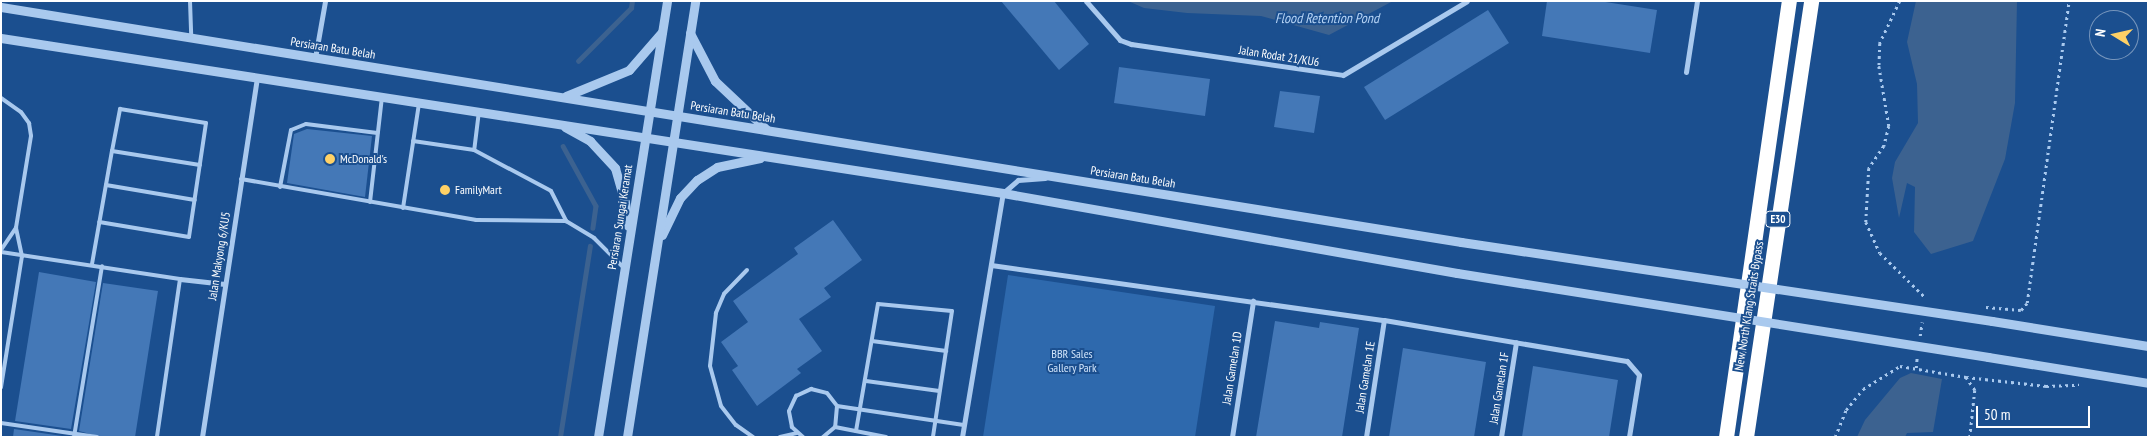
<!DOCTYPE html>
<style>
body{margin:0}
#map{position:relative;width:2149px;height:438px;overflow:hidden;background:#1b4f8f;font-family:"PT Sans Narrow",sans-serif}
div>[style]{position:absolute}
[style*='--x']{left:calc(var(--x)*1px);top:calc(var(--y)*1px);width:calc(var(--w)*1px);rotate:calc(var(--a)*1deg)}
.green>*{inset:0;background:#2e69ad}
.water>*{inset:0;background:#3c6290}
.stream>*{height:4.5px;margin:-2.25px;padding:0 2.25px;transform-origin:2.25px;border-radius:2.25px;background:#3c6290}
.building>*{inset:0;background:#4478b7}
.path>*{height:2.5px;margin-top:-1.25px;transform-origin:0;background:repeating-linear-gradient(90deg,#a9c9ee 0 2.5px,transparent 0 6.5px)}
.service>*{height:4px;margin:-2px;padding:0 2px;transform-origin:2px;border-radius:2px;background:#a9c9ee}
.minor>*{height:5px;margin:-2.5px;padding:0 2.5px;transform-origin:2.5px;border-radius:2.5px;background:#a9c9ee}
.tertiary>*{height:9px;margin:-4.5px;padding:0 4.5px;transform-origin:4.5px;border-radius:4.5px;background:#a9c9ee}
.motorway>*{height:15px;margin:-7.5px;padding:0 7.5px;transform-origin:7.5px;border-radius:7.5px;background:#fff}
.tertiary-bridge>*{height:9px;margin:-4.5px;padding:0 4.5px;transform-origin:4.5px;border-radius:4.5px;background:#a9c9ee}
.dots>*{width:14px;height:14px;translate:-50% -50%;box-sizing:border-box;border:2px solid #1b4f8f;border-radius:50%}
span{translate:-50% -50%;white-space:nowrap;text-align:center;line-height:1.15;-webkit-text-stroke:4px #1b4f8f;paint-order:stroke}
.shield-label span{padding:1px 4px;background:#1b4f8f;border:1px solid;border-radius:4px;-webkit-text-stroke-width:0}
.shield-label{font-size:11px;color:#fff;font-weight:700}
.street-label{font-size:12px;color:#fff}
.poi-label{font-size:12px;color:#fff}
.left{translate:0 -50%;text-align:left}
.park-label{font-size:12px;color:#cfe3fa}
.water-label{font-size:14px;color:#b5d3f5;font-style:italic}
.frame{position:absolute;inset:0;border:2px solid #fff;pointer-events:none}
.north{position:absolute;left:2089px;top:10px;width:50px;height:50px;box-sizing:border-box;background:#1b4f8f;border:1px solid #7695bc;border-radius:50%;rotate:279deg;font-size:14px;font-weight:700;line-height:20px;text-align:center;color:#fff}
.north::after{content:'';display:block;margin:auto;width:18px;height:22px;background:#ffd166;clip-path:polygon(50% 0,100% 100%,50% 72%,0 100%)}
.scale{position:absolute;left:1976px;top:406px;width:114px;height:22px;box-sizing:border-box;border:2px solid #fff;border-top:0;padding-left:6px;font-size:15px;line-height:18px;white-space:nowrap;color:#fff;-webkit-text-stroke:4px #1b4f8f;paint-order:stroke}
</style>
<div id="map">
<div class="green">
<div style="clip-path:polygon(1008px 275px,1215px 306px,1195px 437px,983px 437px)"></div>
</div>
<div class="water">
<div style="clip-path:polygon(1128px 1px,1393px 1px,1329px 35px,1261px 16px,1187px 13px,1144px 8px)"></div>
<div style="clip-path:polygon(1916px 1px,2017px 1px,2015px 103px,2005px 159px,1973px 241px,1931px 254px,1914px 232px,1915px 187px,1907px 183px,1899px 218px,1892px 178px,1895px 162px,1918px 123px,1917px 84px,1907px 42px)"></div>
<div style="clip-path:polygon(1911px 373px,1942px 379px,1933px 432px,1907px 433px,1905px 437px,1857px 437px,1865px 420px,1900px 378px)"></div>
</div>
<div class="stream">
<div style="--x:578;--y:61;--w:75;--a:-45"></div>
<div style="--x:631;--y:8;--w:7;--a:-82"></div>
<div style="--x:563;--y:146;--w:68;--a:61.2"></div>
<div style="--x:596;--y:206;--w:22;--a:98"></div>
<div style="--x:560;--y:437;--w:193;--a:-81.1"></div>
</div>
<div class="building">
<div style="clip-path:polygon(1001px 1px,1054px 1px,1089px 44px,1059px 70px)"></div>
<div style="clip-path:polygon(1547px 1px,1599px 1px,1657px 10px,1650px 53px,1542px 36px)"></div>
<div style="clip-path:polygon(1488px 10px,1509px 43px,1385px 120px,1364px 87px)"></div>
<div style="clip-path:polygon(1119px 67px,1210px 79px,1205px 116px,1114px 103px)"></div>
<div style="clip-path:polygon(1280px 91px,1320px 96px,1314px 133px,1274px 127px)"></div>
<div style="clip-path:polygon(307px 129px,372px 136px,365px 197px,287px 183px,294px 134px)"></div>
<div style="clip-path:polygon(833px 220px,862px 260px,824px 288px,831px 297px,799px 319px,822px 351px,797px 369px,801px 373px,757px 406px,732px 370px,738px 366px,721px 342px,748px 322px,733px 301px,798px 254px,794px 248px)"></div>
<div style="clip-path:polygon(39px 272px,96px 282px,71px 429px,15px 421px)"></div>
<div style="clip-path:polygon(103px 283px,158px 291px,135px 437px,101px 437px,79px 431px)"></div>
<div style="clip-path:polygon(1275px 321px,1319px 328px,1320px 322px,1359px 328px,1342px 437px,1256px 437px)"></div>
<div style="clip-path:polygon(1403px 348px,1486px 362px,1474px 437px,1389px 437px)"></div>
<div style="clip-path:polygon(1533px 366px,1618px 380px,1609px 437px,1522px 437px)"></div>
<div style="clip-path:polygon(14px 429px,69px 437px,13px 437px)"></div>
</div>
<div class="path">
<div style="--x:1900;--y:1;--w:47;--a:115.5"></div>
<div style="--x:1880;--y:43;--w:23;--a:92"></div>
<div style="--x:1879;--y:66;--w:61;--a:80.5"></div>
<div style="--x:1889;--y:126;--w:21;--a:104"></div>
<div style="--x:1884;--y:146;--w:27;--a:124"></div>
<div style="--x:1869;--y:168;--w:54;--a:93.2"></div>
<div style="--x:1866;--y:222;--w:34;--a:66"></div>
<div style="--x:1880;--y:253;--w:64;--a:44.4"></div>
<div style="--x:1986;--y:307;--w:35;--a:5"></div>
<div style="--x:2021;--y:310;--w:9;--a:-49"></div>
<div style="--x:2027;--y:303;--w:305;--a:-82.1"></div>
<div style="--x:1920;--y:336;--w:14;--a:-82"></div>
<div style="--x:1916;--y:368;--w:12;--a:-85"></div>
<div style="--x:1966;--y:377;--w:81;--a:6.4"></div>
<div style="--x:2046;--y:386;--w:33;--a:-2"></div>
<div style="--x:1835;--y:437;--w:29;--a:-68"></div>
<div style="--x:1846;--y:410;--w:27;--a:-51"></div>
<div style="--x:1863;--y:389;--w:44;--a:-31.9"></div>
<div style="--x:1900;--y:366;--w:67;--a:9.5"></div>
<div style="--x:1966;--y:377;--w:16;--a:55"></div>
<div style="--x:1975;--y:390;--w:47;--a:96.1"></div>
</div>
<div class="service">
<div style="--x:190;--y:1;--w:35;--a:88"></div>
<div style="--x:1;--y:98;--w:24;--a:35"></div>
<div style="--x:21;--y:112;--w:14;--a:54"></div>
<div style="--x:29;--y:123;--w:13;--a:81"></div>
<div style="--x:31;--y:136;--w:93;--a:99.3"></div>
<div style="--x:16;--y:228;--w:29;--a:78"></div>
<div style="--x:22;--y:256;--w:133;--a:99.1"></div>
<div style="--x:479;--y:111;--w:39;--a:97"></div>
<div style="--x:474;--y:150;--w:87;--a:28"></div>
<div style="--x:551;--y:191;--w:34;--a:63"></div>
<div style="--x:413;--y:141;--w:62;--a:8.4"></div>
<div style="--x:112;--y:151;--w:89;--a:9"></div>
<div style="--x:241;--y:179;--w:239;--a:9.9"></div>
<div style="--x:476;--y:220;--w:90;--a:0.6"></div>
<div style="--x:566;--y:221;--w:33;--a:31"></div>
<div style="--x:594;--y:238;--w:41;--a:45"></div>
<div style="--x:106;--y:185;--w:90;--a:9.6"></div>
<div style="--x:280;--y:187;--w:58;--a:-79.1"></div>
<div style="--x:291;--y:130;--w:16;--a:-22"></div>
<div style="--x:306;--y:124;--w:72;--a:7.2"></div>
<div style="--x:370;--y:202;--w:106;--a:-83.5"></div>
<div style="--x:403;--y:208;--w:105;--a:-81.3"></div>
<div style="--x:1;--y:250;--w:27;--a:-56"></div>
<div style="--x:1;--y:252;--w:181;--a:8.6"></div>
<div style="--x:180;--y:279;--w:160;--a:98.3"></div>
<div style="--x:92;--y:264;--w:115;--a:-80"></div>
<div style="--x:112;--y:151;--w:43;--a:-79.2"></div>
<div style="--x:120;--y:109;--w:87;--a:9.2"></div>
<div style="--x:206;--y:123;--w:115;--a:98.5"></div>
<div style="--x:189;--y:237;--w:91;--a:-170.5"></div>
<div style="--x:747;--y:270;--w:33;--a:134"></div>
<div style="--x:724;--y:294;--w:21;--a:113"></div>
<div style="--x:716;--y:313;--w:53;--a:96.5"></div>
<div style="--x:710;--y:366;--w:41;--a:74.6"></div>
<div style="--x:721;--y:406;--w:24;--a:52"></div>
<div style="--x:736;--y:425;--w:21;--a:35"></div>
<div style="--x:872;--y:341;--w:75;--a:7.7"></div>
<div style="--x:866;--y:381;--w:74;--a:7.8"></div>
<div style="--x:837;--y:406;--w:128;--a:8.5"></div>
<div style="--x:1;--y:423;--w:97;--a:8.3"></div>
<div style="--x:835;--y:427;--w:52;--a:11.1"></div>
<div style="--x:856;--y:431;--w:129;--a:-80.2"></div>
<div style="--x:878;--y:304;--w:74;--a:5.4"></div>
<div style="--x:952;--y:311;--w:127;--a:98.6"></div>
<div style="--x:74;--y:437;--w:173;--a:-80.7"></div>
<div style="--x:780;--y:437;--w:17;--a:-13"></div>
<div style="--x:803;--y:437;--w:15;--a:-138"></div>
<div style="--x:792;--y:427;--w:16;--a:-101"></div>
<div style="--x:789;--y:411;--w:17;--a:-65"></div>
<div style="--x:796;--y:396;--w:17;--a:-25"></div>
<div style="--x:811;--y:389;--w:16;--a:14"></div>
<div style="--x:827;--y:393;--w:16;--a:52"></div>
<div style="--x:837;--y:406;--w:21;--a:95"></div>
<div style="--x:835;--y:427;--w:16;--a:140"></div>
</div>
<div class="minor">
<div style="--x:1086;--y:1;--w:52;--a:48.9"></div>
<div style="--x:1120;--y:40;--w:12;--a:20"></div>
<div style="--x:1131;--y:44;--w:214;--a:8.3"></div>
<div style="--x:1343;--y:75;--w:144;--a:-30.8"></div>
<div style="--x:315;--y:58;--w:58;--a:-80"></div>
<div style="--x:1686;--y:72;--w:72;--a:-81.2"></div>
<div style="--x:991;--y:265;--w:397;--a:8"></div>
<div style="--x:1384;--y:320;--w:246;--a:9.6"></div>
<div style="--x:1627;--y:361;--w:18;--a:49"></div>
<div style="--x:1639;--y:375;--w:63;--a:99.2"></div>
<div style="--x:180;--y:279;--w:45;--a:6.3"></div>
<div style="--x:202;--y:437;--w:364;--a:-81.3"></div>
<div style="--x:962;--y:437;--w:247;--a:-80.5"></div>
<div style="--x:1003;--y:193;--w:20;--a:-41"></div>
<div style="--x:1018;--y:180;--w:27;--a:-4"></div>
<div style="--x:1232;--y:437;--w:138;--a:-81.2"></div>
<div style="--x:1366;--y:437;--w:118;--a:-81.3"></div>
<div style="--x:1501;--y:437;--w:96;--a:-81"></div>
</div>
<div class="tertiary">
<div style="--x:1;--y:7;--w:1479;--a:9.14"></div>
<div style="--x:690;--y:33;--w:54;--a:62.5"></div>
<div style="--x:715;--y:81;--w:70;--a:43.3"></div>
<div style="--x:1;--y:38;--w:1014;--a:8.79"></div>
<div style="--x:1003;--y:193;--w:461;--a:10"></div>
<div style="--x:566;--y:96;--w:68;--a:-22.4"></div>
<div style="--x:629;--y:70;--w:50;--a:-49"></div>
<div style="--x:565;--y:127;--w:29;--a:29"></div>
<div style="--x:590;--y:141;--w:37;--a:47"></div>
<div style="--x:615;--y:168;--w:35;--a:74"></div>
<div style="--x:625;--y:202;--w:24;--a:83"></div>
<div style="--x:662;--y:235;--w:41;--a:-64.1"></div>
<div style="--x:680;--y:198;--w:25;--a:-47"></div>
<div style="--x:697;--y:180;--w:24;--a:-33"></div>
<div style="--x:717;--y:167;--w:44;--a:-11.8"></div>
<div style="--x:1992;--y:321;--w:158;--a:9.1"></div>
<div style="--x:1988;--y:357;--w:162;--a:9.2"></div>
<div style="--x:598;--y:437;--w:441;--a:-81"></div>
<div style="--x:627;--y:437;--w:441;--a:-81.1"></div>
</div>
<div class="motorway">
<div style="--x:1726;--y:437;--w:441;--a:-81.8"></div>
<div style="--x:1746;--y:437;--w:441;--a:-81.5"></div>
</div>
<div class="tertiary-bridge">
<div style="--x:1461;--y:242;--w:537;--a:8.46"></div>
<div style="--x:1457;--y:273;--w:538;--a:8.99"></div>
</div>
<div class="dots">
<div style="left:330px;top:159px;background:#ffd166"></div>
<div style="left:445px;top:190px;background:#ffd166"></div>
</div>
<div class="shield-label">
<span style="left:1778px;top:219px">E30</span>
</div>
<div class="street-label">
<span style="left:333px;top:48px;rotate:9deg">Persiaran Batu Belah</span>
<span style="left:1279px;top:56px;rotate:9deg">Jalan Rodat 21/KU6</span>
<span style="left:733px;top:112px;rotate:9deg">Persiaran Batu Belah</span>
<span style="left:1133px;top:177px;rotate:9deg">Persiaran Batu Belah</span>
<span style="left:620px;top:217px;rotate:-81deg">Persiaran Sungai Keramat</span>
<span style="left:219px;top:256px;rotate:-81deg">Jalan Makyong 6/KU5</span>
<span style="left:1749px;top:306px;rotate:-81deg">New North Klang Straits Bypass</span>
<span style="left:1232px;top:368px;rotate:-81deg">Jalan Gamelan 1D</span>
<span style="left:1365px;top:377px;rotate:-81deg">Jalan Gamelan 1E</span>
<span style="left:1499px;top:388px;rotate:-81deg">Jalan Gamelan 1F</span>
</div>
<div class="poi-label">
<span class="left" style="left:340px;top:159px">McDonald's</span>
<span class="left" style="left:455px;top:190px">FamilyMart</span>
</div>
<div class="park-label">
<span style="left:1072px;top:361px">BBR Sales<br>Gallery Park</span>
</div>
<div class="water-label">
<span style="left:1327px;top:18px">Flood Retention Pond</span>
</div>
<div class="frame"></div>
<div class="north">N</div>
<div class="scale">50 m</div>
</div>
